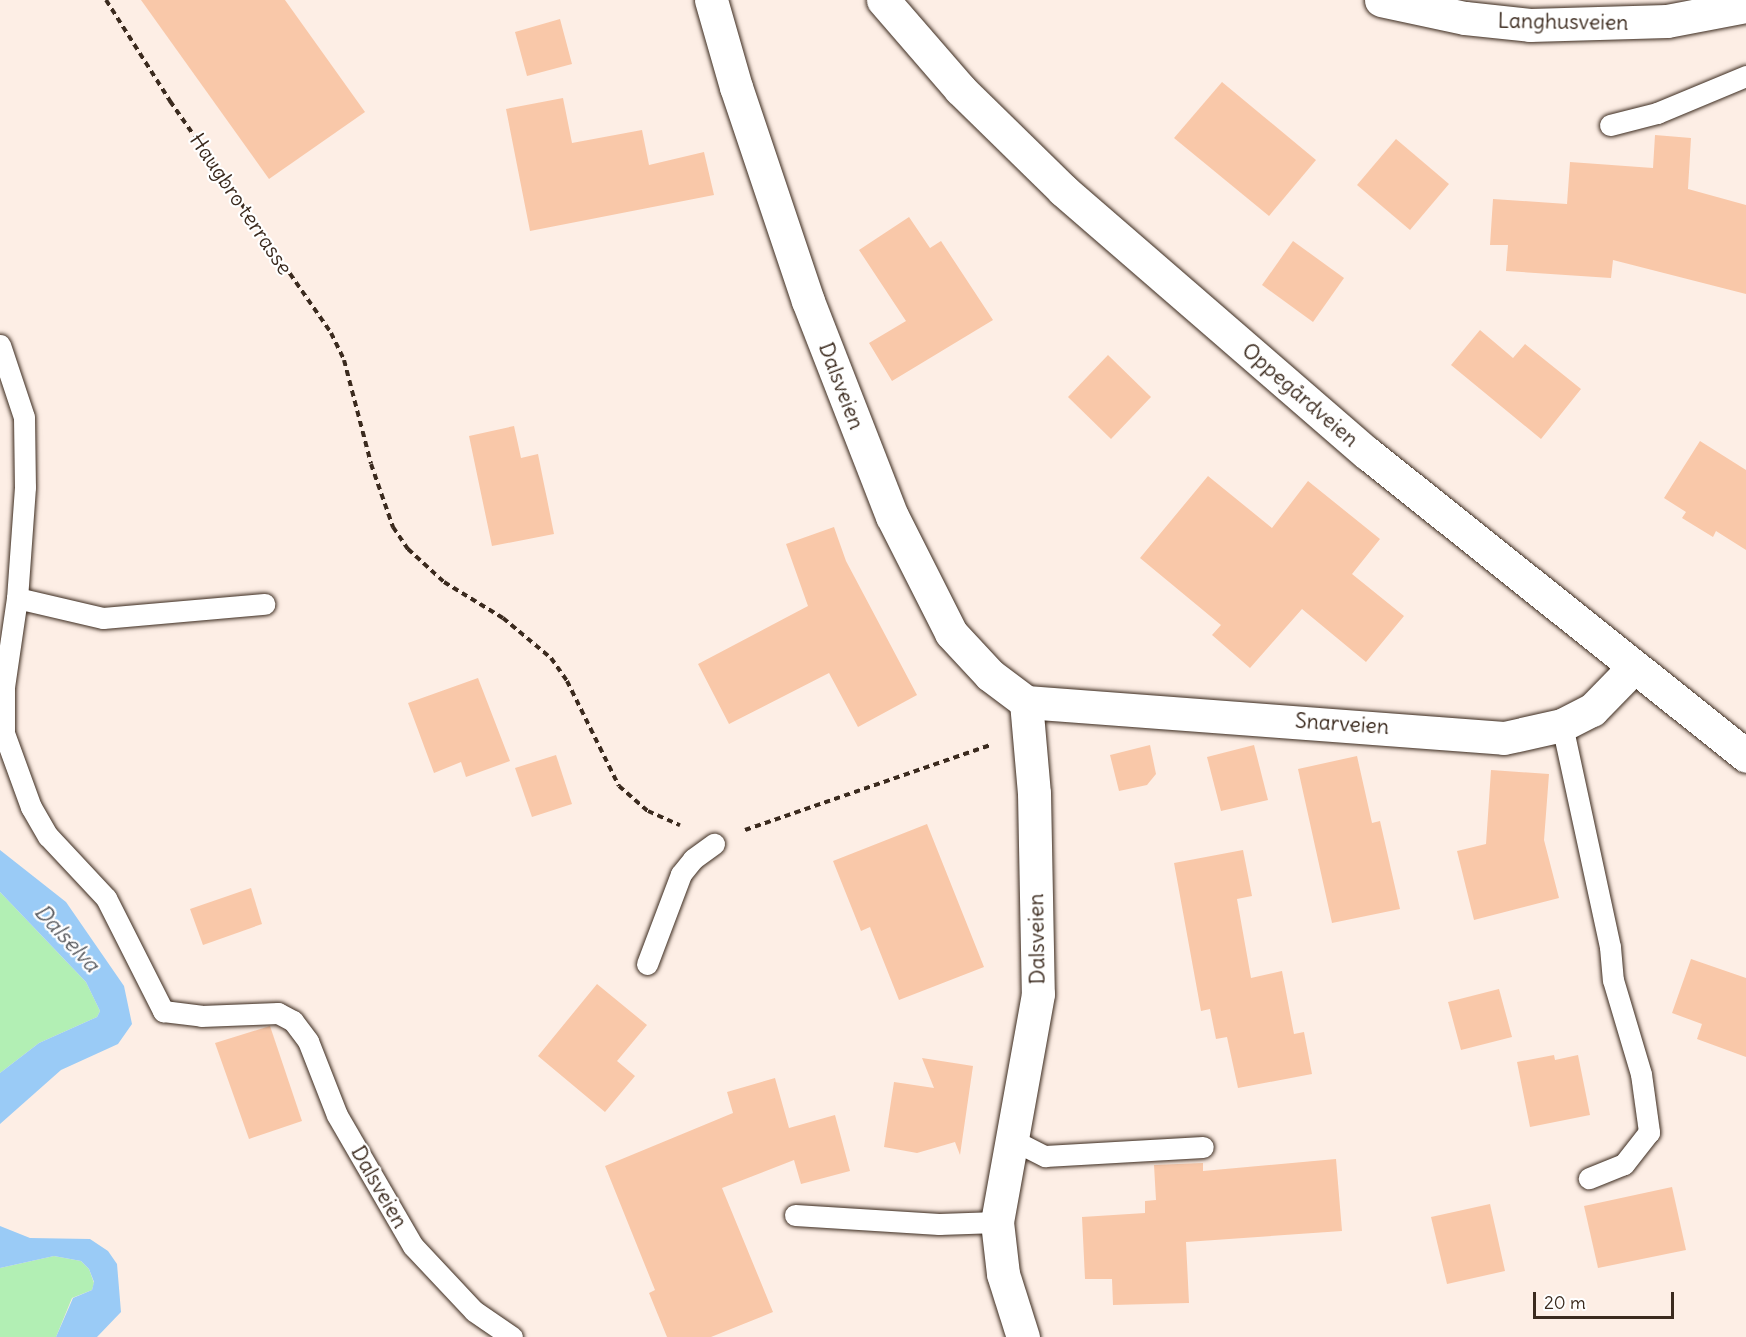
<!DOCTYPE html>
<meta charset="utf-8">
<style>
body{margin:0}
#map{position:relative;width:1746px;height:1337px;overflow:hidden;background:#fdeee5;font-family:Delius,sans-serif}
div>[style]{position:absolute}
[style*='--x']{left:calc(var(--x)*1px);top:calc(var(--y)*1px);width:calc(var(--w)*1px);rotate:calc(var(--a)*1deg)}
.green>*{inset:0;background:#b2efb4}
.water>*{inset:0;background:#9acbf6}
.building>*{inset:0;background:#f9c8a9}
.path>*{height:4px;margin-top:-2px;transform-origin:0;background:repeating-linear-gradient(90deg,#3b2a1e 0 6px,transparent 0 10.5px)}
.roads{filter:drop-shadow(0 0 2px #3b2a1e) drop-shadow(0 0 2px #3b2a1e)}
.lane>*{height:21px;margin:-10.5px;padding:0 10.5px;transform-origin:10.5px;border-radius:10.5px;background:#fff}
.street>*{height:33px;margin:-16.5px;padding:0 16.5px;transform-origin:16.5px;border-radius:16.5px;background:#fff}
.secondary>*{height:33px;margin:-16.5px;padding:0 16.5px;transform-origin:16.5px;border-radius:16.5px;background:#fff}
.primary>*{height:33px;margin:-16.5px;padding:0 16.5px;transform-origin:16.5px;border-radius:16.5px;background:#fff}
span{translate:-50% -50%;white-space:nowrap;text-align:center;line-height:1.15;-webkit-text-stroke:4.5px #fff;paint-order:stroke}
.street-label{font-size:21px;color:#3b2a1e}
.water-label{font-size:22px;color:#585a5f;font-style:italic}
.scale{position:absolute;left:1533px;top:1292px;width:141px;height:27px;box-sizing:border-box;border:3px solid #3b2a1e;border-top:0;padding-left:8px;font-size:18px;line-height:21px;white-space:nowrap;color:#3b2a1e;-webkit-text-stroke:4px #fff;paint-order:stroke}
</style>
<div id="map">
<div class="green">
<div style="clip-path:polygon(0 892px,86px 982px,100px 1011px,97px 1017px,39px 1043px,0 1073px)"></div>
<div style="clip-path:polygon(54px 1256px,81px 1261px,89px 1269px,94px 1283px,92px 1290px,72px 1298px,56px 1337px,0 1337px,0 1268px)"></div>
</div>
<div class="water">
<div style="clip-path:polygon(0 850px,66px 902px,124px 986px,132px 1024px,118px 1044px,61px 1070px,0 1124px,0 1073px,39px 1043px,97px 1017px,100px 1011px,86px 982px,0 892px)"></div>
<div style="clip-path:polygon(0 1226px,30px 1238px,90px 1239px,108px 1251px,117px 1264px,121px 1312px,97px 1337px,56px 1337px,73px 1298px,92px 1290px,94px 1282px,89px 1269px,81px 1261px,54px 1256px,0 1268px)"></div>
</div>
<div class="building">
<div style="clip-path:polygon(141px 0,285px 0,365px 112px,269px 179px)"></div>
<div style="clip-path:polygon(560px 19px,572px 64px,527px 76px,515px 32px)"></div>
<div style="clip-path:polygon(1222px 82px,1316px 160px,1269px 216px,1174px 138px)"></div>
<div style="clip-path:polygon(563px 98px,572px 143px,642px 130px,649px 165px,704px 152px,714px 195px,530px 231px,506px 109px)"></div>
<div style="clip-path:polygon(1655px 135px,1691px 138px,1688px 189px,1746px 205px,1746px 294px,1613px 260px,1611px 278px,1506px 271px,1508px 245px,1490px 245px,1493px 199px,1567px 204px,1570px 162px,1653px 168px)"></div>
<div style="clip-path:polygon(1396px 139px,1449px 184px,1410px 230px,1357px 185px)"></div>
<div style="clip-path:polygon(909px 217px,930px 248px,941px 241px,993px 320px,892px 381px,869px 343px,906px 321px,859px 250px)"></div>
<div style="clip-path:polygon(1293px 241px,1344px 278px,1313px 322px,1262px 285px)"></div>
<div style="clip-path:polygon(1480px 330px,1513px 358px,1525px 344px,1581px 389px,1541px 439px,1451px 365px)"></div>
<div style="clip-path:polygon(1108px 355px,1151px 397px,1111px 439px,1068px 397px)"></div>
<div style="clip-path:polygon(514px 426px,521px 458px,538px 454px,554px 534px,492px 546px,469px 436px)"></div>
<div style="clip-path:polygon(1700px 441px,1746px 470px,1746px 550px,1716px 531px,1713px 537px,1682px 518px,1686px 512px,1664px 498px)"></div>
<div style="clip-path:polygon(1208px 476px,1272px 528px,1308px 481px,1380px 539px,1352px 574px,1404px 616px,1366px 662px,1302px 609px,1250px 668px,1212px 635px,1221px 625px,1140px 558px)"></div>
<div style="clip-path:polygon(834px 527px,846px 561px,917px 695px,858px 727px,829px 673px,729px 724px,698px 664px,808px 606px,786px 544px)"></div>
<div style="clip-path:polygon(478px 678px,510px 761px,466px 777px,461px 762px,434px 773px,408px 703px)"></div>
<div style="clip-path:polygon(1150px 745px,1156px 774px,1147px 785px,1119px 791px,1110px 755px)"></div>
<div style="clip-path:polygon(1254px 745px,1268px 800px,1221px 811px,1207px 757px)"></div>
<div style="clip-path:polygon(556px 755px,572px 804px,532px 817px,515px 768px)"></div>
<div style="clip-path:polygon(1357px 756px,1372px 823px,1380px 821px,1400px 909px,1332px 923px,1298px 769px)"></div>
<div style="clip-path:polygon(1491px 770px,1549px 774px,1544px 840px,1559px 898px,1474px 920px,1457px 851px,1486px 844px)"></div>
<div style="clip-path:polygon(927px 824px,984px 967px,899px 1000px,870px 927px,861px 931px,833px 861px)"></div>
<div style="clip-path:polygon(1243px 850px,1252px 896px,1237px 899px,1251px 978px,1282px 971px,1294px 1034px,1304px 1032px,1312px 1074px,1238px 1088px,1227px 1037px,1216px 1039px,1210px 1009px,1201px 1011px,1174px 863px)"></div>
<div style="clip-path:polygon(251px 888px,262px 924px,203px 945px,190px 909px)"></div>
<div style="clip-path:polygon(1691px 959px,1746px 978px,1746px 1057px,1697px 1039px,1702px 1024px,1672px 1013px)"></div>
<div style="clip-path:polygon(597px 984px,647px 1025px,617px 1061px,635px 1076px,605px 1112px,538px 1056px)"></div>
<div style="clip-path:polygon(1499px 989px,1512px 1037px,1461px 1050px,1448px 1002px)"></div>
<div style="clip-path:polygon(270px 1026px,302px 1121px,249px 1139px,215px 1043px)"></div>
<div style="clip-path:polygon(1554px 1055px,1555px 1060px,1578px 1055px,1590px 1115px,1530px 1127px,1517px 1062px)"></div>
<div style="clip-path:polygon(922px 1058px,973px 1066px,960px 1155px,955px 1142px,917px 1153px,884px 1147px,894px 1082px,934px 1088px)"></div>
<div style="clip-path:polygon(775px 1078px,789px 1128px,835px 1115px,850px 1171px,801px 1184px,794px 1160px,722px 1188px,773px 1312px,711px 1337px,667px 1337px,649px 1293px,655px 1290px,605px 1166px,733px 1113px,727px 1092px)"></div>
<div style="clip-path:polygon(1336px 1159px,1342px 1231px,1186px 1242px,1189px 1303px,1113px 1305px,1112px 1279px,1085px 1279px,1082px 1217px,1145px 1213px,1145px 1201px,1156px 1200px,1154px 1165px,1203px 1163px,1203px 1171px)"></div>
<div style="clip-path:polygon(1672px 1187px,1686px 1250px,1598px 1268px,1584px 1206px)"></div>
<div style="clip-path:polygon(1490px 1204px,1505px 1271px,1447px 1284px,1431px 1217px)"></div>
</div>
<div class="path">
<div style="--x:106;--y:0;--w:120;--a:57.6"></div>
<div style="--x:170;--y:101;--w:282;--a:55.2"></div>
<div style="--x:331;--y:333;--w:30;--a:64"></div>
<div style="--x:344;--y:360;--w:107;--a:75.4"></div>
<div style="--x:371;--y:464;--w:67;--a:70.8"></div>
<div style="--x:393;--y:527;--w:27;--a:56"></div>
<div style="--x:408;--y:549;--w:49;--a:42.5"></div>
<div style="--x:444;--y:582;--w:69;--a:31.4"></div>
<div style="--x:503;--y:618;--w:62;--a:39.8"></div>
<div style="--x:551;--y:658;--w:28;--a:55"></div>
<div style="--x:567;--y:681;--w:117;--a:63.7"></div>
<div style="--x:619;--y:786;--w:38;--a:41"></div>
<div style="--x:648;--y:811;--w:35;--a:24"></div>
<div style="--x:745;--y:830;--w:259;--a:-19.1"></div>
</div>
<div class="roads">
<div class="lane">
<div style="--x:1610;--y:125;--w:49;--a:-14.3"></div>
<div style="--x:1657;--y:113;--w:96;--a:-22.6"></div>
<div style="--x:0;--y:345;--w:76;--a:71.6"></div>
<div style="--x:24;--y:417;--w:70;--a:89.2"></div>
<div style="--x:25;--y:487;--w:111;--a:94.1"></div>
<div style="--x:17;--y:598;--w:90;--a:98.3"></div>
<div style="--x:4;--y:687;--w:46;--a:90"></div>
<div style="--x:4;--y:733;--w:79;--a:70"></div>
<div style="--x:31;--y:807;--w:34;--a:60"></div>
<div style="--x:48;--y:836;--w:85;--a:46.9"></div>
<div style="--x:106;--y:898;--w:127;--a:63.2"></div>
<div style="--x:163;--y:1011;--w:38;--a:7"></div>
<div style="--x:201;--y:1016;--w:77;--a:-2.2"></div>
<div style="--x:278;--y:1013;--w:17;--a:28"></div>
<div style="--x:293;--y:1021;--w:25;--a:53"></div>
<div style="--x:308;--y:1041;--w:79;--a:68.6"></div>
<div style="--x:337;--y:1115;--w:151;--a:59.9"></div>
<div style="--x:413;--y:1246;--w:89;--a:46.8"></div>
<div style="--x:474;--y:1311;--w:46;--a:34.4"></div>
<div style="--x:17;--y:598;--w:88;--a:13.1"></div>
<div style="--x:103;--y:618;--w:162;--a:-5"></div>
<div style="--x:1562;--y:725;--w:227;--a:77.8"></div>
<div style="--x:1610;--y:947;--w:33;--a:85"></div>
<div style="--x:1613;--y:980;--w:98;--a:73.4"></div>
<div style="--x:1641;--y:1074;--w:59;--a:82.1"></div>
<div style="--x:1649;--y:1132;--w:41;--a:128"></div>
<div style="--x:1624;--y:1164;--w:38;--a:158"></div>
<div style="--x:647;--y:964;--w:96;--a:-69.3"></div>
<div style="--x:681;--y:874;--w:19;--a:-51"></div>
<div style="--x:693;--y:859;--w:26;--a:-36"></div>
<div style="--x:1011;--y:1139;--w:38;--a:27"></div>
<div style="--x:1045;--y:1156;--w:158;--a:-3.3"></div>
<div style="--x:795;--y:1215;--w:144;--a:3.6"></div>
<div style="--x:939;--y:1224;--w:58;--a:-2"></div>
</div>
<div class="street">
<div style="--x:711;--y:0;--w:91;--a:74"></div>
<div style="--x:736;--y:87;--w:226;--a:71.4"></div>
<div style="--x:808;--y:301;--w:231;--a:68.7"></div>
<div style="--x:892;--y:516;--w:131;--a:63.2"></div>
<div style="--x:951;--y:633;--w:57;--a:47.1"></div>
<div style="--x:990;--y:675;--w:45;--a:36.9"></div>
<div style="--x:1026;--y:702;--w:91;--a:85"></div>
<div style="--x:1034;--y:793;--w:201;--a:88.9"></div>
<div style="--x:1038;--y:994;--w:232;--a:100.2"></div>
<div style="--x:997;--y:1222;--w:52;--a:83.4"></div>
<div style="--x:1003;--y:1274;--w:66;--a:72.4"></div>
<div style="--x:1026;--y:702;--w:479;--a:4.3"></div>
<div style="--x:1504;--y:738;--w:59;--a:-12.6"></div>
<div style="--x:1562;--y:725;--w:34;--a:-27"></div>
<div style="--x:1592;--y:710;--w:60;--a:-45.7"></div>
</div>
<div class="secondary">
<div style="--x:883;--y:0;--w:118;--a:49.1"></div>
<div style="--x:960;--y:89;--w:144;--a:44.4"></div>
<div style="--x:1063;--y:190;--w:402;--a:40.9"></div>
<div style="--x:1367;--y:453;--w:485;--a:38.6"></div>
</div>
<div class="primary">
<div style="--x:1381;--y:0;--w:86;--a:12.1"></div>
<div style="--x:1465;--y:18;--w:65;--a:6.1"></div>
<div style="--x:1530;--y:25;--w:137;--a:-1.7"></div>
<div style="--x:1667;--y:21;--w:80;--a:-10.8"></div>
</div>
</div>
<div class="street-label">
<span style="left:1563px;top:22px;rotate:1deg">Langhusveien</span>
<span style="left:241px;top:204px;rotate:56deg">Haugbro terrasse</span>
<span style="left:841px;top:386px;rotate:69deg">Dalsveien</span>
<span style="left:1300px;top:395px;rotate:41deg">Oppegårdveien</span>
<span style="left:1342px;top:724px;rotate:4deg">Snarveien</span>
<span style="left:1037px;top:939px;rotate:-91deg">Dalsveien</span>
<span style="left:379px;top:1187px;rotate:60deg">Dalsveien</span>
</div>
<div class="water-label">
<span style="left:67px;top:938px;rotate:47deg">Dalselva</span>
</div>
<div class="scale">20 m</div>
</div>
